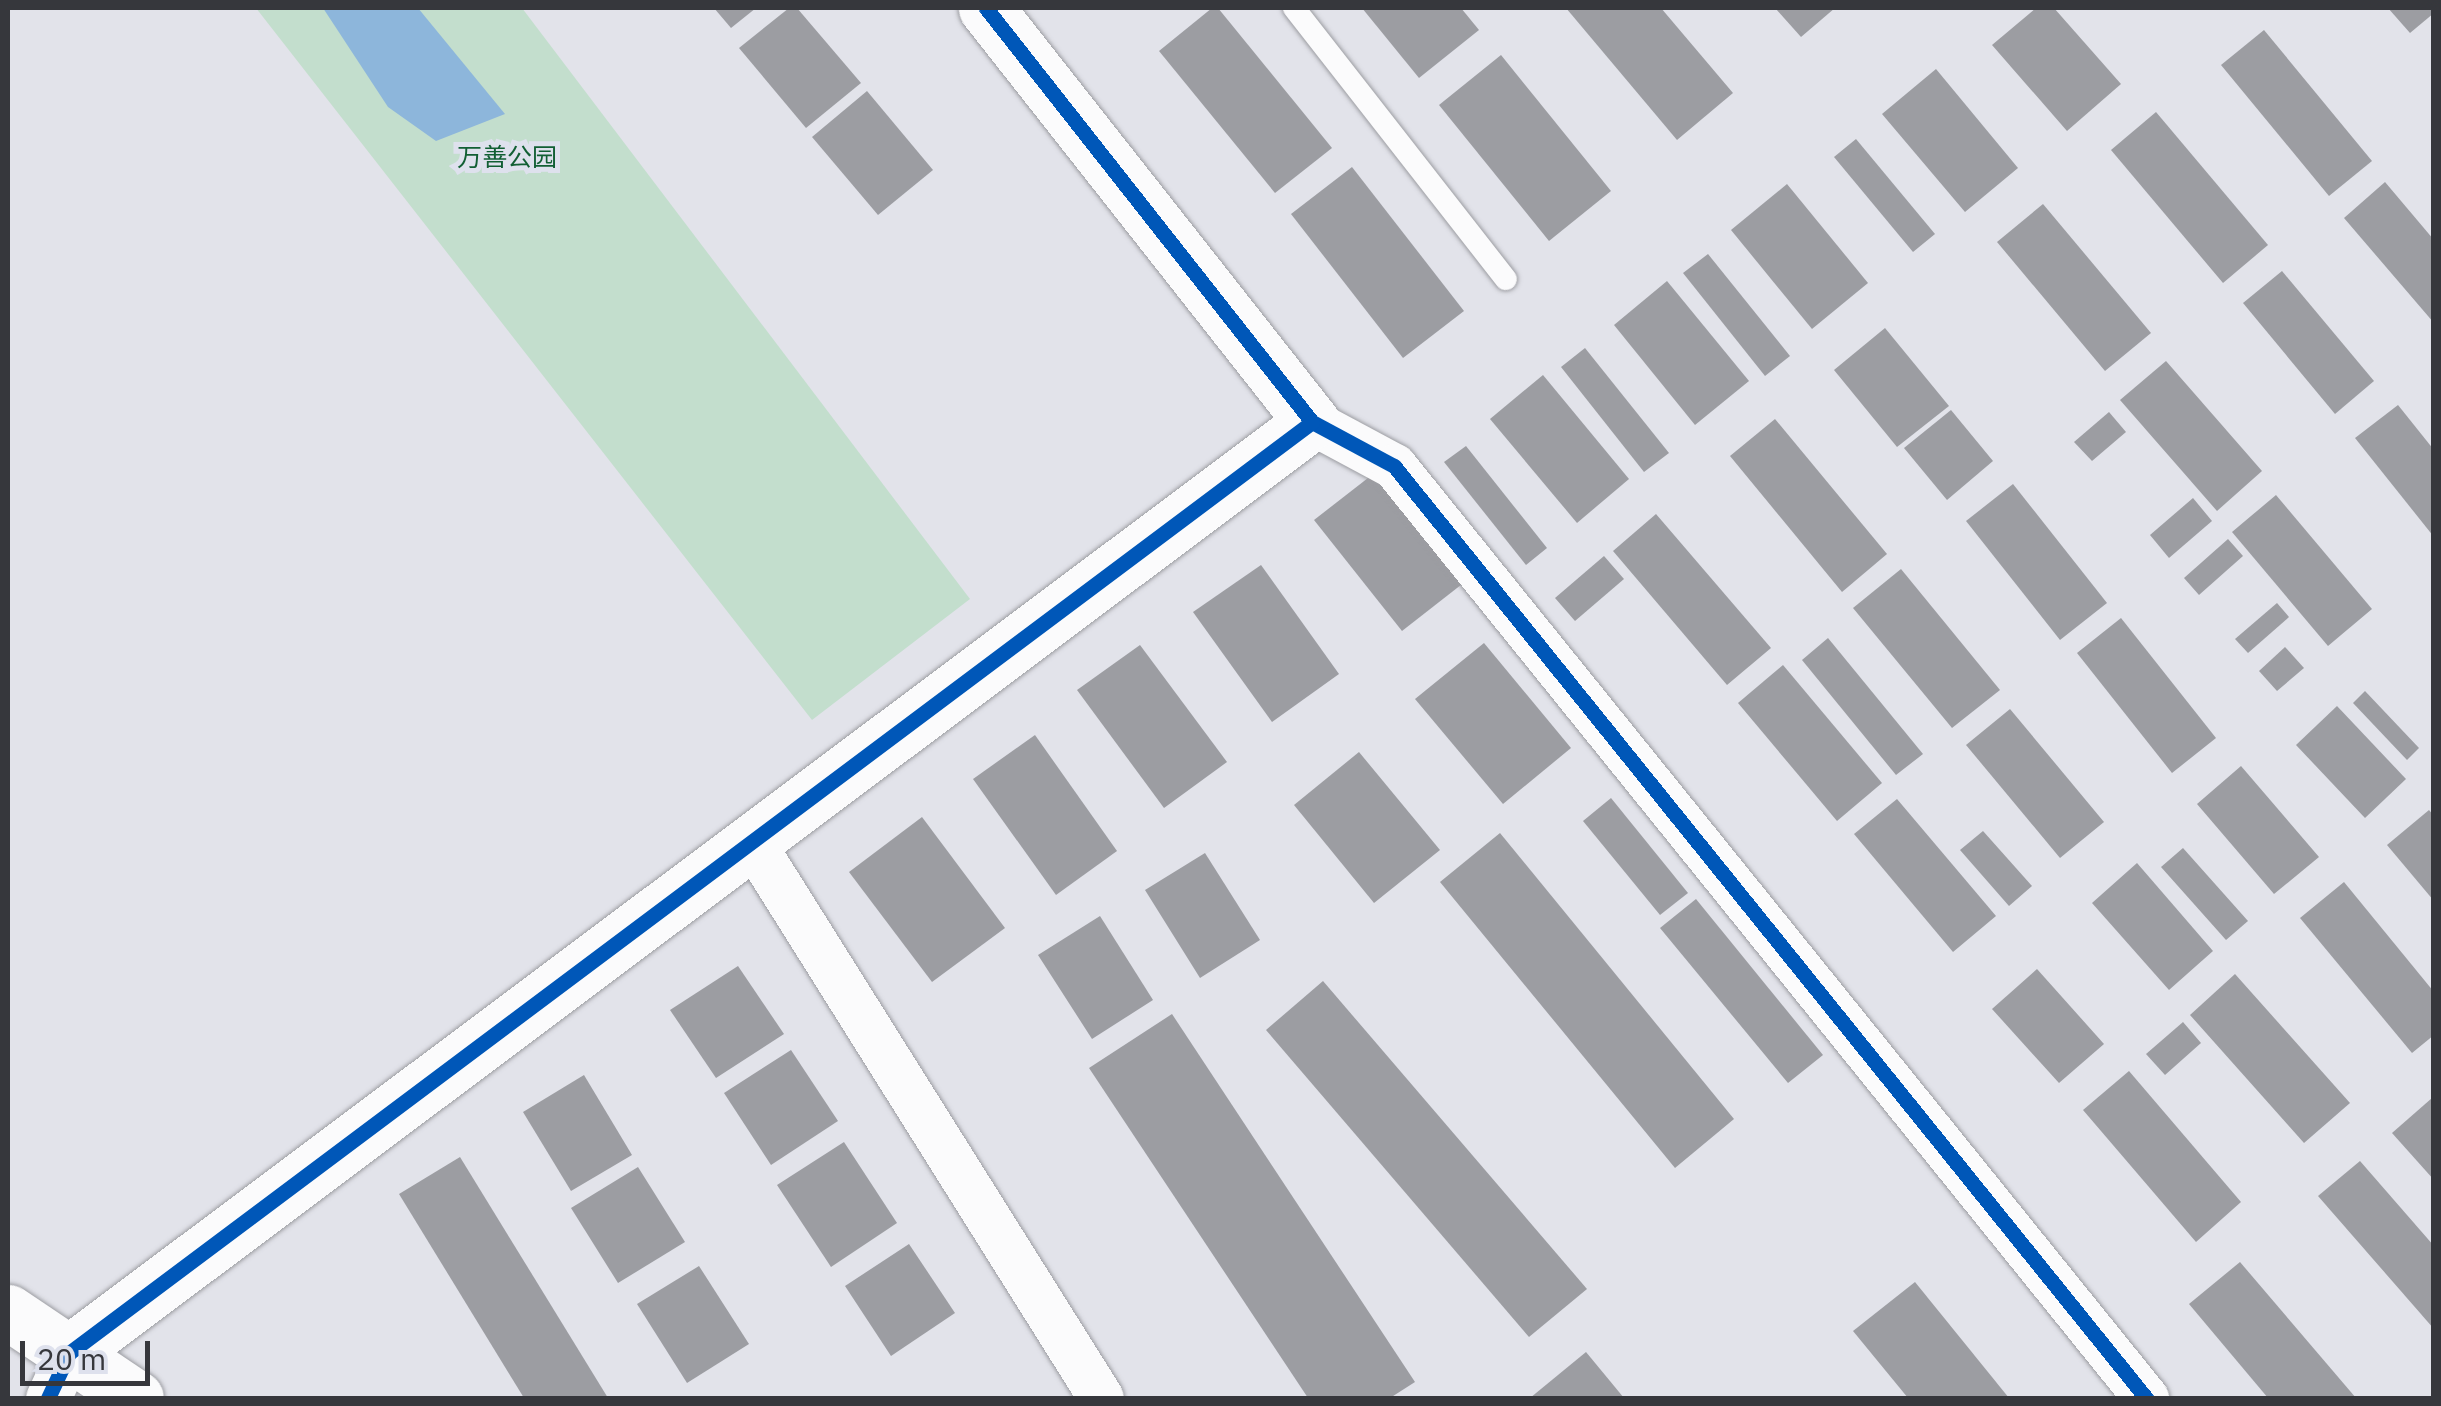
<!DOCTYPE html>
<meta charset="utf-8">
<style>
body{margin:0}
#map{position:relative;width:2441px;height:1406px;overflow:hidden;background:#e2e3ea;font-family:"IBM Plex Sans","Noto Sans SC",sans-serif}
div>[style]{position:absolute}
[style*='--x']{left:calc(var(--x)*1px);top:calc(var(--y)*1px);width:calc(var(--w)*1px);rotate:calc(var(--a)*1deg)}
.green>*{inset:0;background:#c3decd}
.water>*{inset:0;background:#8db6db}
.building>*{inset:0;background:#9c9da2}
.roads{filter:drop-shadow(0 0 2px #9c9da2) drop-shadow(0 0 2px #9c9da2)}
.service>*{height:22px;margin:-11px;padding:0 11px;transform-origin:11px;border-radius:11px;background:#fbfbfc}
.minor>*{height:45px;margin:-22.5px;padding:0 22.5px;transform-origin:22.5px;border-radius:22.5px;background:#fbfbfc}
.tertiary>*{height:55px;margin:-27.5px;padding:0 27.5px;transform-origin:27.5px;border-radius:27.5px;background:#fbfbfc}
.secondary>*{height:55px;margin:-27.5px;padding:0 27.5px;transform-origin:27.5px;border-radius:27.5px;background:#fbfbfc}
.cycleway>*{height:15px;margin:-7.5px;padding:0 7.5px;transform-origin:7.5px;border-radius:7.5px;background:#0057b8}
span{translate:-50% -50%;white-space:nowrap;text-align:center;line-height:1.15;-webkit-text-stroke:10px #dee1ed;paint-order:stroke}
.park-label{font-size:25px;color:#125f34}
.frame{position:absolute;inset:0;border:10px solid #36373c;pointer-events:none}
.scale{position:absolute;left:20px;top:1341px;width:130px;height:45px;box-sizing:border-box;border:5px solid #36373c;border-top:0;padding-left:12px;font-size:30px;line-height:35px;white-space:nowrap;color:#36373c;-webkit-text-stroke:8px #dee1ed;paint-order:stroke}
</style>
<div id="map">
<div class="green">
<div style="clip-path:polygon(256px 8px,522px 8px,970px 599px,812px 720px)"></div>
</div>
<div class="water">
<div style="clip-path:polygon(323px 8px,418px 8px,505px 114px,436px 141px,388px 107px)"></div>
</div>
<div class="building">
<div style="clip-path:polygon(714px 8px,756px 8px,731px 28px)"></div>
<div style="clip-path:polygon(789px 8px,797px 8px,861px 83px,806px 128px,739px 48px)"></div>
<div style="clip-path:polygon(1212px 8px,1218px 8px,1332px 148px,1275px 193px,1159px 51px)"></div>
<div style="clip-path:polygon(1362px 8px,1461px 8px,1479px 30px,1419px 78px)"></div>
<div style="clip-path:polygon(1566px 8px,1661px 8px,1733px 93px,1677px 140px)"></div>
<div style="clip-path:polygon(1775px 8px,1835px 8px,1801px 37px)"></div>
<div style="clip-path:polygon(2036px 8px,2054px 8px,2121px 84px,2067px 131px,1992px 45px)"></div>
<div style="clip-path:polygon(2388px 8px,2434px 8px,2434px 13px,2410px 33px)"></div>
<div style="clip-path:polygon(2264px 30px,2372px 161px,2329px 196px,2221px 65px)"></div>
<div style="clip-path:polygon(1501px 55px,1611px 191px,1549px 241px,1439px 105px)"></div>
<div style="clip-path:polygon(1936px 69px,2018px 168px,1965px 212px,1882px 114px)"></div>
<div style="clip-path:polygon(867px 91px,933px 170px,878px 215px,812px 137px)"></div>
<div style="clip-path:polygon(2156px 112px,2268px 245px,2223px 283px,2111px 150px)"></div>
<div style="clip-path:polygon(1856px 139px,1935px 234px,1913px 252px,1834px 157px)"></div>
<div style="clip-path:polygon(1352px 167px,1464px 311px,1403px 358px,1291px 214px)"></div>
<div style="clip-path:polygon(2385px 182px,2434px 240px,2434px 323px,2344px 218px)"></div>
<div style="clip-path:polygon(1787px 184px,1868px 283px,1812px 329px,1731px 230px)"></div>
<div style="clip-path:polygon(2043px 204px,2151px 333px,2105px 371px,1997px 242px)"></div>
<div style="clip-path:polygon(1708px 254px,1790px 356px,1765px 376px,1683px 273px)"></div>
<div style="clip-path:polygon(2282px 271px,2374px 381px,2335px 414px,2243px 303px)"></div>
<div style="clip-path:polygon(1667px 281px,1749px 381px,1695px 425px,1614px 325px)"></div>
<div style="clip-path:polygon(1885px 328px,1949px 406px,1897px 447px,1834px 370px)"></div>
<div style="clip-path:polygon(1585px 348px,1669px 453px,1644px 472px,1561px 367px)"></div>
<div style="clip-path:polygon(2166px 361px,2262px 471px,2217px 511px,2120px 400px)"></div>
<div style="clip-path:polygon(1543px 375px,1629px 479px,1577px 523px,1490px 419px)"></div>
<div style="clip-path:polygon(2398px 405px,2434px 450px,2434px 537px,2355px 438px)"></div>
<div style="clip-path:polygon(1951px 410px,1993px 461px,1947px 500px,1904px 448px)"></div>
<div style="clip-path:polygon(2109px 412px,2126px 432px,2092px 461px,2074px 442px)"></div>
<div style="clip-path:polygon(1775px 419px,1887px 554px,1842px 592px,1730px 456px)"></div>
<div style="clip-path:polygon(1466px 446px,1547px 548px,1526px 565px,1444px 462px)"></div>
<div style="clip-path:polygon(1377px 471px,1466px 581px,1402px 631px,1314px 520px)"></div>
<div style="clip-path:polygon(2013px 484px,2107px 603px,2060px 640px,1966px 521px)"></div>
<div style="clip-path:polygon(2276px 495px,2372px 609px,2328px 646px,2232px 532px)"></div>
<div style="clip-path:polygon(2193px 498px,2212px 521px,2169px 558px,2150px 535px)"></div>
<div style="clip-path:polygon(1656px 514px,1771px 648px,1727px 685px,1613px 551px)"></div>
<div style="clip-path:polygon(2228px 539px,2243px 556px,2199px 595px,2184px 578px)"></div>
<div style="clip-path:polygon(1604px 556px,1624px 579px,1575px 621px,1555px 598px)"></div>
<div style="clip-path:polygon(1261px 565px,1339px 674px,1272px 722px,1193px 612px)"></div>
<div style="clip-path:polygon(1901px 569px,2000px 690px,1952px 728px,1853px 608px)"></div>
<div style="clip-path:polygon(2277px 603px,2289px 617px,2248px 653px,2235px 639px)"></div>
<div style="clip-path:polygon(2121px 618px,2216px 738px,2172px 773px,2077px 653px)"></div>
<div style="clip-path:polygon(1828px 638px,1923px 754px,1896px 775px,1802px 660px)"></div>
<div style="clip-path:polygon(1484px 643px,1571px 748px,1503px 804px,1415px 699px)"></div>
<div style="clip-path:polygon(1140px 645px,1227px 762px,1164px 808px,1077px 690px)"></div>
<div style="clip-path:polygon(2285px 647px,2304px 668px,2277px 691px,2259px 671px)"></div>
<div style="clip-path:polygon(1783px 665px,1882px 783px,1837px 821px,1738px 703px)"></div>
<div style="clip-path:polygon(2365px 691px,2419px 748px,2407px 760px,2353px 703px)"></div>
<div style="clip-path:polygon(2337px 706px,2406px 779px,2365px 818px,2296px 745px)"></div>
<div style="clip-path:polygon(2010px 709px,2104px 822px,2060px 858px,1966px 745px)"></div>
<div style="clip-path:polygon(1035px 735px,1117px 851px,1056px 895px,973px 779px)"></div>
<div style="clip-path:polygon(1359px 752px,1440px 850px,1374px 903px,1294px 805px)"></div>
<div style="clip-path:polygon(2241px 766px,2319px 857px,2274px 894px,2197px 804px)"></div>
<div style="clip-path:polygon(1611px 798px,1688px 893px,1660px 915px,1583px 821px)"></div>
<div style="clip-path:polygon(1897px 799px,1996px 916px,1953px 952px,1854px 834px)"></div>
<div style="clip-path:polygon(2429px 810px,2434px 816px,2434px 901px,2387px 845px)"></div>
<div style="clip-path:polygon(922px 817px,1005px 928px,932px 982px,849px 872px)"></div>
<div style="clip-path:polygon(1983px 831px,2032px 886px,2009px 906px,1960px 850px)"></div>
<div style="clip-path:polygon(1500px 833px,1734px 1119px,1675px 1168px,1440px 882px)"></div>
<div style="clip-path:polygon(2183px 848px,2248px 921px,2226px 940px,2161px 867px)"></div>
<div style="clip-path:polygon(1205px 853px,1260px 940px,1200px 978px,1145px 890px)"></div>
<div style="clip-path:polygon(2137px 863px,2213px 951px,2169px 990px,2092px 903px)"></div>
<div style="clip-path:polygon(2344px 882px,2434px 992px,2434px 1035px,2412px 1053px,2300px 918px)"></div>
<div style="clip-path:polygon(1696px 899px,1823px 1055px,1788px 1083px,1660px 928px)"></div>
<div style="clip-path:polygon(1100px 916px,1153px 1000px,1092px 1039px,1038px 955px)"></div>
<div style="clip-path:polygon(738px 966px,784px 1034px,716px 1078px,670px 1010px)"></div>
<div style="clip-path:polygon(2037px 969px,2104px 1044px,2059px 1083px,1992px 1009px)"></div>
<div style="clip-path:polygon(2235px 974px,2350px 1103px,2304px 1143px,2190px 1015px)"></div>
<div style="clip-path:polygon(1323px 981px,1587px 1289px,1529px 1337px,1266px 1030px)"></div>
<div style="clip-path:polygon(1172px 1014px,1415px 1382px,1390px 1398px,1308px 1398px,1089px 1068px)"></div>
<div style="clip-path:polygon(2183px 1022px,2201px 1043px,2165px 1075px,2146px 1054px)"></div>
<div style="clip-path:polygon(791px 1050px,838px 1121px,771px 1165px,724px 1093px)"></div>
<div style="clip-path:polygon(2129px 1071px,2241px 1202px,2196px 1242px,2083px 1110px)"></div>
<div style="clip-path:polygon(584px 1075px,632px 1155px,571px 1191px,523px 1112px)"></div>
<div style="clip-path:polygon(2432px 1098px,2434px 1100px,2434px 1180px,2392px 1133px)"></div>
<div style="clip-path:polygon(844px 1142px,897px 1223px,831px 1267px,777px 1185px)"></div>
<div style="clip-path:polygon(460px 1157px,608px 1398px,524px 1398px,399px 1194px)"></div>
<div style="clip-path:polygon(2360px 1161px,2434px 1246px,2434px 1329px,2318px 1196px)"></div>
<div style="clip-path:polygon(638px 1167px,685px 1242px,618px 1283px,571px 1208px)"></div>
<div style="clip-path:polygon(909px 1244px,955px 1313px,891px 1356px,845px 1286px)"></div>
<div style="clip-path:polygon(2240px 1262px,2356px 1398px,2268px 1398px,2189px 1304px)"></div>
<div style="clip-path:polygon(699px 1266px,749px 1344px,687px 1383px,637px 1304px)"></div>
<div style="clip-path:polygon(1915px 1282px,2009px 1398px,1908px 1398px,1853px 1331px)"></div>
<div style="clip-path:polygon(1586px 1352px,1624px 1398px,1530px 1398px)"></div>
</div>
<div class="roads">
<div class="service">
<div style="--x:1294;--y:8;--w:344;--a:52"></div>
</div>
<div class="minor">
<div style="--x:1312;--y:422;--w:93;--a:28.2"></div>
<div style="--x:1394;--y:466;--w:1198;--a:51.1"></div>
<div style="--x:752;--y:842;--w:656;--a:57.88"></div>
<div style="--x:48;--y:1398;--w:50;--a:-65"></div>
</div>
<div class="tertiary">
<div style="--x:69;--y:1353;--w:1553;--a:-36.83"></div>
<div style="--x:1312;--y:422;--w:527;--a:-128.22"></div>
</div>
<div class="secondary">
<div style="--x:8;--y:1312;--w:154;--a:33.9"></div>
</div>
</div>
<div class="cycleway">
<div style="--x:986;--y:8;--w:527;--a:51.78"></div>
<div style="--x:1312;--y:422;--w:93;--a:28.2"></div>
<div style="--x:1394;--y:466;--w:1198;--a:51.1"></div>
<div style="--x:48;--y:1398;--w:50;--a:-65"></div>
<div style="--x:69;--y:1353;--w:1553;--a:-36.83"></div>
</div>
<div class="park-label">
<span style="left:507px;top:157px">万善公园</span>
</div>
<div class="frame"></div>
<div class="scale">20 m</div>
</div>
